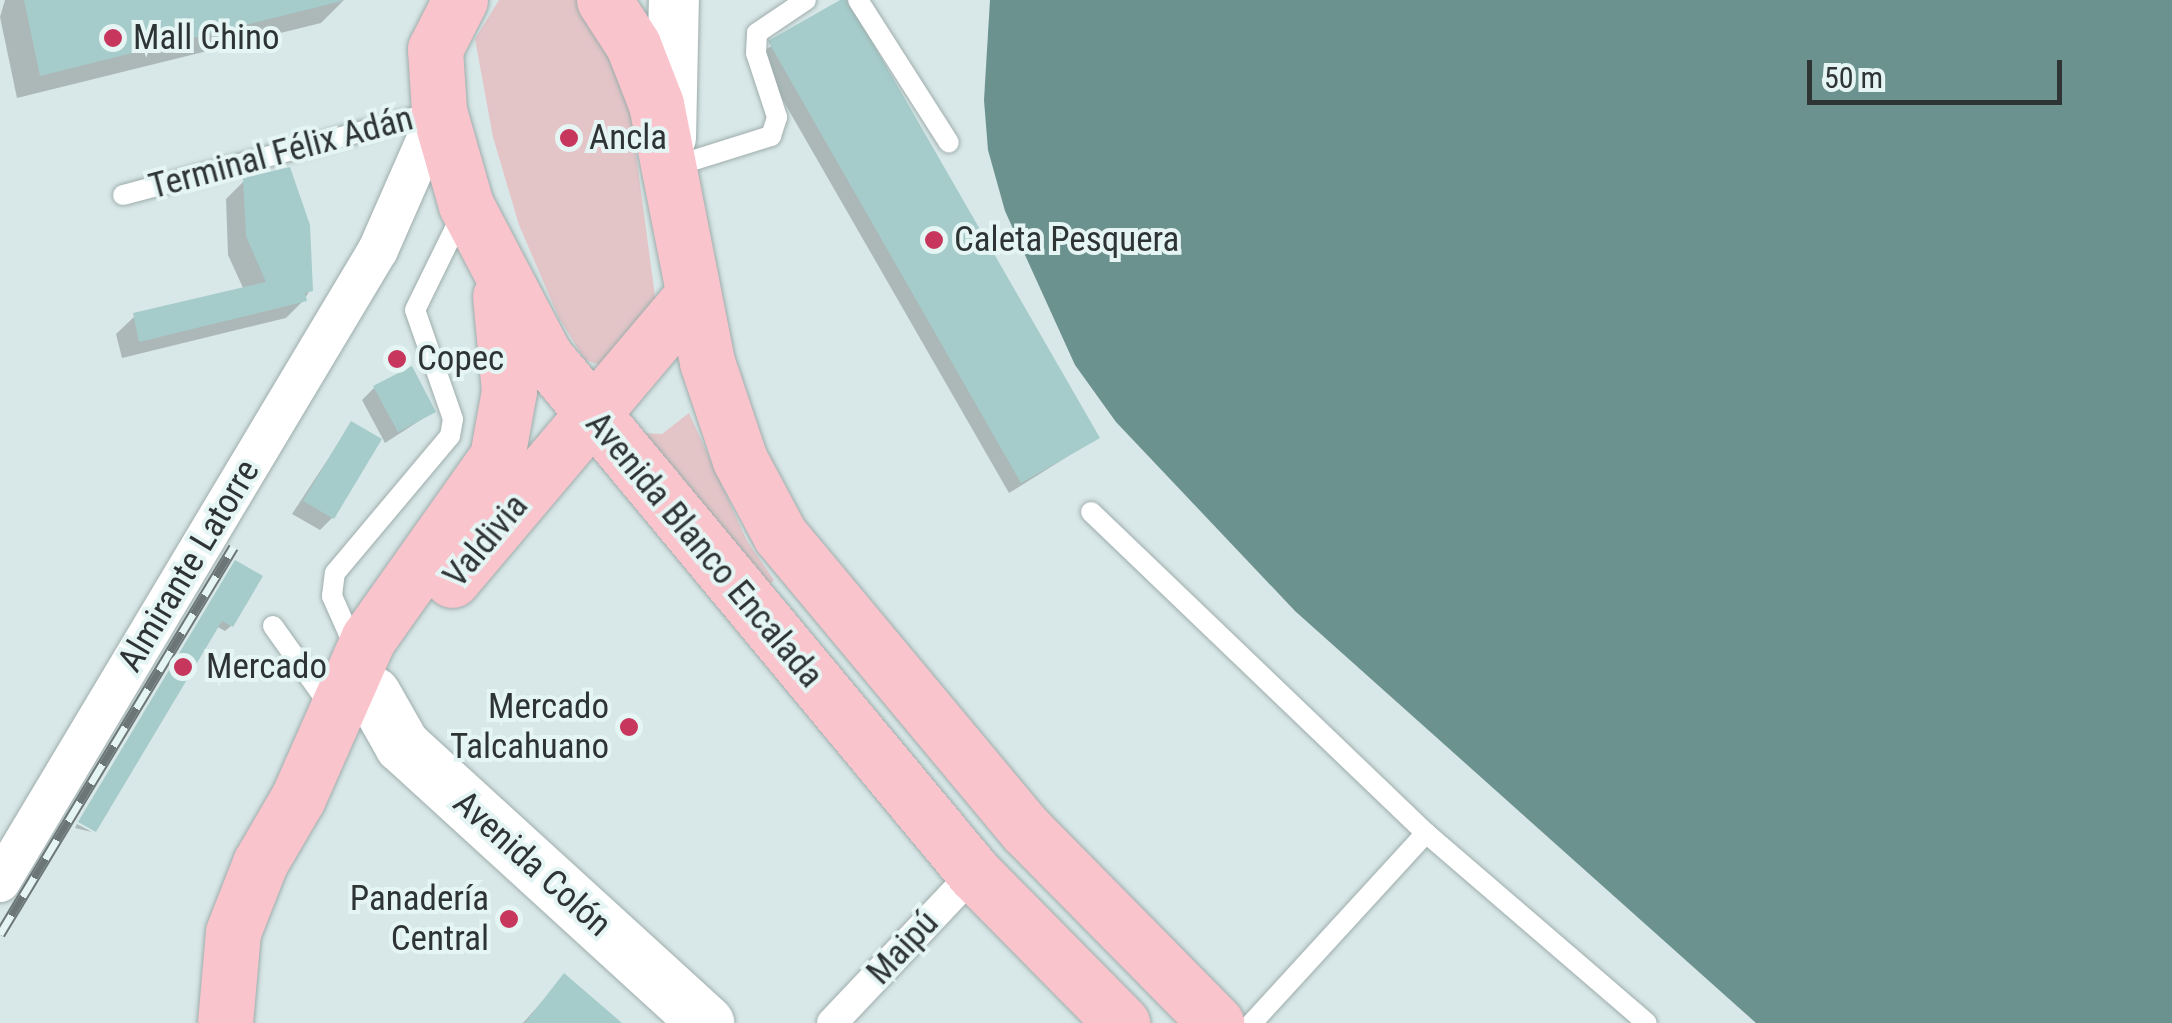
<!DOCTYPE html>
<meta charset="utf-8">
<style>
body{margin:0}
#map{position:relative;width:2172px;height:1023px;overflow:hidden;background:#d8e7e7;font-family:"Roboto Condensed",sans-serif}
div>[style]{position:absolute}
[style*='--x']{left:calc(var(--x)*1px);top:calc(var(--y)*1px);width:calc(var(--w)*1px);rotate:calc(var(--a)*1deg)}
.green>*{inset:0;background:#e3c5c8}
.water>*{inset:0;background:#6c9290}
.shadow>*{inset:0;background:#0003}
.building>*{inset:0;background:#a5cccb}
.roads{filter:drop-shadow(0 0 2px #9eadac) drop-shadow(0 0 2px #9eadac)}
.service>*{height:20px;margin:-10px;padding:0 10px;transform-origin:10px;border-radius:10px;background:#fff}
.pedestrian>*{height:30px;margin:-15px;padding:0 15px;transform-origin:15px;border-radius:15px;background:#fff}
.minor>*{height:40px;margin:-20px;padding:0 20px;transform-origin:20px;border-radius:20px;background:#fff}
.tertiary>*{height:50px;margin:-25px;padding:0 25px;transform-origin:25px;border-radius:25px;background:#fff}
.secondary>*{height:55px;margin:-27.5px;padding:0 27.5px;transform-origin:27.5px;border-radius:27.5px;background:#fff}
.primary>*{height:55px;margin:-27.5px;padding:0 27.5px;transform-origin:27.5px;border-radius:27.5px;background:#f9c4cc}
.rail>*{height:11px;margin-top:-5.5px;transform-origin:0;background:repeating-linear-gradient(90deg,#e5f5f4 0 22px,#6c7676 0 44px);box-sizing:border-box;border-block:2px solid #6c7676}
.dots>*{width:28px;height:28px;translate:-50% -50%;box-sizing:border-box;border:5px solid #e5f5f4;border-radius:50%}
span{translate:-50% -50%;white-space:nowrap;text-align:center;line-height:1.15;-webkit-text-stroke:8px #e5f5f4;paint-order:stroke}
.poi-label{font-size:35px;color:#2e3434}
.left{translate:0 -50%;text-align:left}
.right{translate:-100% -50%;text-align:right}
.street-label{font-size:35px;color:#2e3434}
.scale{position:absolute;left:1807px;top:60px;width:255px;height:45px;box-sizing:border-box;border:5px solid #2e3434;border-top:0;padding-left:12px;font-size:30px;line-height:35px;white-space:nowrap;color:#2e3434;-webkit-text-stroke:8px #e5f5f4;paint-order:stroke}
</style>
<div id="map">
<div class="green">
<div style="clip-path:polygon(499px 0,585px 0,630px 109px,656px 304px,603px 366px,585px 360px,559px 318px,519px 225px,493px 137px,475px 39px)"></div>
<div style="clip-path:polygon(689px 413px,747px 541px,774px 580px,767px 587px,640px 433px,662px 434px)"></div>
</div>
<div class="water">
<div style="clip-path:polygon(990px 0,2172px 0,2172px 1023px,1756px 1023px,1295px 611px,1116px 422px,1075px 365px,1005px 211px,988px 150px,984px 100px)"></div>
</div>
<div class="shadow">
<div style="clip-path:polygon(5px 0,344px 0,321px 23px,17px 98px,0 17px)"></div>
<div style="clip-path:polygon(845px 0,1097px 438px,1009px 493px,757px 55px)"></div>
<div style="clip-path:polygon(245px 180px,310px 290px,304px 300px,286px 318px,122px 358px,116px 334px,135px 316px,244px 290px,228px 255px,226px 199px)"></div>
<div style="clip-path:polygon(374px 388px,433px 412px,385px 443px,362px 400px)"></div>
<div style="clip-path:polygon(351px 424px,332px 518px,320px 530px,292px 514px)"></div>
<div style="clip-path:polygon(235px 563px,260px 577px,231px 626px,225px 631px,216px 626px,80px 819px)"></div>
<div style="clip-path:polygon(77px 824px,92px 832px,75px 828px)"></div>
<div style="clip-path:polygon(565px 976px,618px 1023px,523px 1023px)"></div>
</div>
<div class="building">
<div style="clip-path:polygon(24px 0,342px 0,342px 1px,40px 76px)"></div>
<div style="clip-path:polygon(840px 0,848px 0,1100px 438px,1021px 483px,768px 41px)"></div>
<div style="clip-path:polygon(290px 167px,310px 225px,313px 291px,305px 293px,307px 301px,139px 342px,133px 313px,266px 282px,246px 236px,243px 178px)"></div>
<div style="clip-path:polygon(412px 366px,436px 412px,398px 432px,373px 386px)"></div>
<div style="clip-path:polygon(351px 421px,382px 439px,334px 519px,303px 501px)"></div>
<div style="clip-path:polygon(235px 560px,263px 576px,233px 627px,222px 621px,96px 832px,78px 822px)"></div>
<div style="clip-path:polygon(564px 973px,622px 1023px,525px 1023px)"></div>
</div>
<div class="roads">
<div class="service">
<div style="--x:858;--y:0;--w:169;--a:57.5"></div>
<div style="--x:672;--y:167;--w:104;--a:-17.4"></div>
<div style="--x:771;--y:136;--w:20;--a:-72"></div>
<div style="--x:777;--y:117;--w:67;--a:-108.2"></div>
<div style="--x:756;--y:53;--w:20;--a:-87"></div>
<div style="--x:757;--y:33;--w:59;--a:-34"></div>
<div style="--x:123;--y:195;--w:324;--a:-14.9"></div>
<div style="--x:1091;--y:512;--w:464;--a:43.8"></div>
<div style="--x:1426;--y:833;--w:258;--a:132.5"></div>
<div style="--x:273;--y:626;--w:103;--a:54.5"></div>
<div style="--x:355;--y:648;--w:57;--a:-113.9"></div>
<div style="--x:332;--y:596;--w:23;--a:-83"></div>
<div style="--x:335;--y:573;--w:179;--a:-50"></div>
<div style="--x:450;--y:436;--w:17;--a:-80"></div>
<div style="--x:453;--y:419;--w:115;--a:-109.2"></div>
<div style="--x:415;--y:310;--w:109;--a:-63.9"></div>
<div style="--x:1426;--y:833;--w:291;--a:40.7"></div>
</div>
<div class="pedestrian">
<div style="--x:832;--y:1023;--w:207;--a:-46.6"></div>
</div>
<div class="minor">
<div style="--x:0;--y:882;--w:736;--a:-59.12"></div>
<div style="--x:378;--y:250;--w:152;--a:-66.3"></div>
</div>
<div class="tertiary">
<div style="--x:671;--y:138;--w:138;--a:-88.8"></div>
</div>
<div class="secondary">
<div style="--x:373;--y:694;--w:59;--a:60.4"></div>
<div style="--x:402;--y:745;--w:412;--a:42.4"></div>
</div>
<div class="primary">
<div style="--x:460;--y:0;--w:55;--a:117"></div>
<div style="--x:435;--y:49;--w:62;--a:86.3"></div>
<div style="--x:439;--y:111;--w:98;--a:74"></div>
<div style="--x:466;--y:205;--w:170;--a:62.4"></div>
<div style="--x:545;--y:356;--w:672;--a:50.31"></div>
<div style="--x:974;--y:873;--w:211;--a:45.4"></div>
<div style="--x:604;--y:0;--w:54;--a:57.2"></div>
<div style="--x:633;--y:45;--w:63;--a:68.7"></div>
<div style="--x:656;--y:104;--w:263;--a:78.8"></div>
<div style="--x:707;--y:362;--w:103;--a:71.4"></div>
<div style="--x:740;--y:460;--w:85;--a:61.9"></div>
<div style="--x:780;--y:535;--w:384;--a:50.2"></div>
<div style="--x:1026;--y:830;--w:271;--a:45.4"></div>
<div style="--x:452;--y:580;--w:372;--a:-49.8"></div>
<div style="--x:225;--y:1023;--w:91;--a:-85"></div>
<div style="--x:233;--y:932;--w:74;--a:-68.6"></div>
<div style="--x:260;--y:863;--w:75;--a:-59.7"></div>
<div style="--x:298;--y:798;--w:174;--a:-66.2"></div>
<div style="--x:368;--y:639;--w:223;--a:-54.7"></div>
<div style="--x:497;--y:457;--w:67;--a:-79.7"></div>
<div style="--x:509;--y:391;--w:95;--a:-95.4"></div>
</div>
</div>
<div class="rail">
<div style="--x:0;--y:934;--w:452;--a:-58.9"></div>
</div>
<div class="dots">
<div style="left:113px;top:38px;background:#c7375d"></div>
<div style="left:569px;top:138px;background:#c7375d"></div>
<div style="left:934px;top:240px;background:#c7375d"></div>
<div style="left:397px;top:359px;background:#c7375d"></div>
<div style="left:183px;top:667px;background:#c7375d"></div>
<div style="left:629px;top:727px;background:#c7375d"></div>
<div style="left:509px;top:919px;background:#c7375d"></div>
</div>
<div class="poi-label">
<span class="left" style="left:133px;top:38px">Mall Chino</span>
<span class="left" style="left:589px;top:138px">Ancla</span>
<span class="left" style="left:954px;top:240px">Caleta Pesquera</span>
<span class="left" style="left:417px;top:359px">Copec</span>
<span class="left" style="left:206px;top:667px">Mercado</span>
<span class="right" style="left:609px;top:727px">Mercado<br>Talcahuano</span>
<span class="right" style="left:489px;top:919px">Panadería<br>Central</span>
</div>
<div class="street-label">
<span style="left:281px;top:153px;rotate:-15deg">Terminal Félix Adán</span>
<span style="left:486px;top:541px;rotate:-50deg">Valdivia</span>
<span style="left:704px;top:550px;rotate:50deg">Avenida Blanco Encalada</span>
<span style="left:189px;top:566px;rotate:-59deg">Almirante Latorre</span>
<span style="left:532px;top:864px;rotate:42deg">Avenida Colón</span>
<span style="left:903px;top:948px;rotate:-47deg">Maipú</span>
</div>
<div class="scale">50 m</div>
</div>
